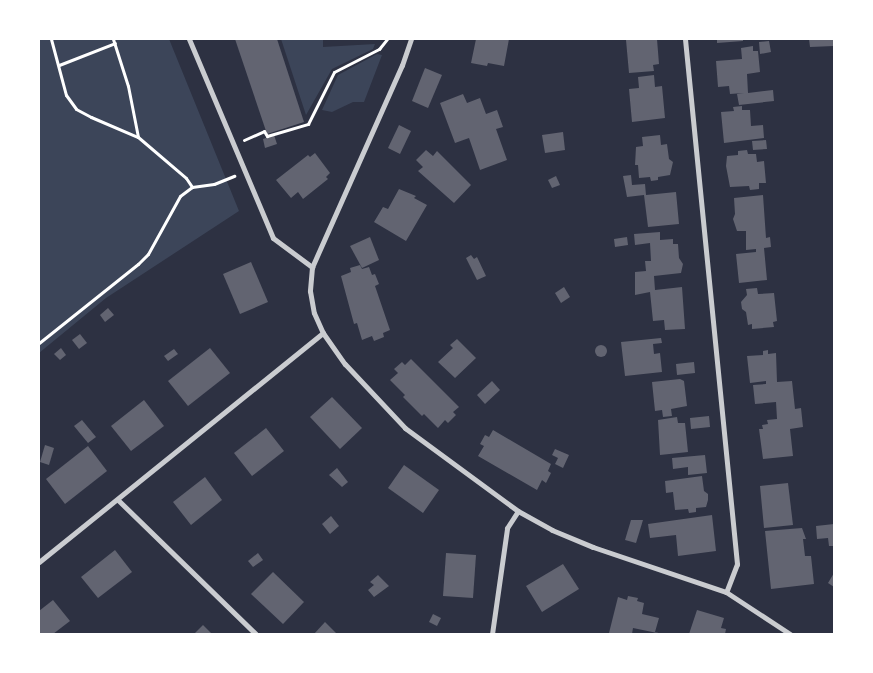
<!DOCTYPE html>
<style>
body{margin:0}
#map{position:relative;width:873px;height:673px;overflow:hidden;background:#2d3142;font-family:"Roboto Condensed",sans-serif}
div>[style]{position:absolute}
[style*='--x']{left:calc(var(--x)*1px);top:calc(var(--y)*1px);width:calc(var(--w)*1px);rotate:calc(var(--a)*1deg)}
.green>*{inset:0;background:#3c4559}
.building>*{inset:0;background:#626471}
.round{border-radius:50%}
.path>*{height:3px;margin:-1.5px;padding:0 1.5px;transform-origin:1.5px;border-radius:1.5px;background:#fff}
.minor>*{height:5px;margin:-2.5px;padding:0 2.5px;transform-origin:2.5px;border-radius:2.5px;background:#caccd0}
span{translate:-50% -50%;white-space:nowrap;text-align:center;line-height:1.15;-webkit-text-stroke:4px #fff;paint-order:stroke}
.frame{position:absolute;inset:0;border:40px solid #fff;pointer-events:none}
</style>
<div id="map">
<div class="green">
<div style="clip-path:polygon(39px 39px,169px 39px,239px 211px,106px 298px,39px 353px)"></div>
<div style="clip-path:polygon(281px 39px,323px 39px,323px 47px,375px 44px,373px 49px,332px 69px,306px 115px)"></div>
<div style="clip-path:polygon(377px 54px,382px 55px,364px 102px,353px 102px,332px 112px,322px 110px,338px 75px)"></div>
</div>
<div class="building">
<div style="clip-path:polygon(235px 39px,277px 39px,304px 122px,267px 134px)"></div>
<div style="clip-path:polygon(476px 39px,509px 39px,504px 66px,488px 63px,487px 66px,471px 63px)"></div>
<div style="clip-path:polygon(657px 39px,659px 64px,653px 65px,654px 71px,629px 73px,626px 40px)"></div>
<div style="clip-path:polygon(717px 39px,743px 39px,743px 41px,717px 43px)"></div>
<div style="clip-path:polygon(809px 39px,834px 39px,834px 46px,810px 47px)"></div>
<div style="clip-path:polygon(769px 41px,771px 52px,760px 54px,759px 42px)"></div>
<div style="clip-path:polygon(753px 46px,753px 51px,758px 51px,760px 72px,747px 74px,748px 93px,773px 90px,774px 101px,739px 105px,737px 94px,744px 93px,730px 94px,729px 86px,718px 87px,716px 61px,742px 59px,741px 48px)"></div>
<div style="clip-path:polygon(425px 68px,442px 75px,428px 108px,412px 101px)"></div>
<div style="clip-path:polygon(654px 75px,655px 87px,662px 86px,665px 118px,632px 122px,629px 89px,639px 88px,638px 77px)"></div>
<div style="clip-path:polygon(463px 94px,467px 103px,480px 98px,486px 114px,497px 110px,503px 127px,496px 129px,507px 160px,480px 170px,469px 138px,455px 143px,440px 103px)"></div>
<div style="clip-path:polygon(742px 106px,742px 110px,750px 110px,751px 126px,763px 125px,764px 138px,724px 143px,721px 112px,734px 111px,733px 107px)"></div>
<div style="clip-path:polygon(399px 125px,411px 131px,400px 154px,388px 148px)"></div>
<div style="clip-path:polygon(563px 132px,565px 150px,545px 153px,542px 135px)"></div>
<div style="clip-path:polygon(274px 135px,277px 144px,265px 148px,263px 139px)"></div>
<div style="clip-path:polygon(660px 135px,661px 145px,667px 144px,669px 159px,673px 162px,670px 175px,658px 177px,658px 180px,651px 181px,650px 177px,639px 178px,638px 165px,635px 165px,636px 147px,643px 146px,642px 137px)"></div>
<div style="clip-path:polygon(766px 140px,767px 149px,753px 150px,752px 141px)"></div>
<div style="clip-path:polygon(426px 150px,433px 156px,437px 151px,471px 185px,454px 203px,418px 171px,423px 167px,416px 160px)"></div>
<div style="clip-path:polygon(747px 150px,748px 154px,756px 154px,757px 162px,764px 161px,766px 183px,759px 183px,759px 189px,750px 190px,749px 186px,730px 187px,726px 166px,727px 156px,738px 155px,738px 151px)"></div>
<div style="clip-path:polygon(315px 153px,330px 173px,326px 177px,328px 179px,303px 199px,298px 192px,291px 198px,276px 180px,308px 155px,310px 157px)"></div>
<div style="clip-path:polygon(631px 175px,632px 185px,645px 184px,646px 195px,676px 192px,679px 224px,648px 227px,644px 195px,627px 197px,623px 176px)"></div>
<div style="clip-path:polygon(556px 176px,560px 185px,552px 188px,548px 180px)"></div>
<div style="clip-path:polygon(399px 189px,416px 196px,414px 198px,427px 205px,406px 241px,374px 222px,383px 207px,388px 209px)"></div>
<div style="clip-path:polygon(763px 195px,766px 238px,770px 237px,771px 247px,764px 248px,767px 280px,739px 283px,736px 254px,756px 252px,756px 249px,746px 250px,746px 231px,737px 231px,733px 219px,735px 214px,734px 198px)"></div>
<div style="clip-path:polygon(660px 232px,660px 240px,673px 239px,673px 244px,678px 244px,679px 258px,683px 264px,681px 273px,654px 276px,655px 290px,682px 287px,685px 329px,665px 330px,664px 320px,653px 321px,650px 292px,635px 295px,635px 272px,646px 271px,645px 261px,651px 261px,650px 243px,635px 245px,634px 234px)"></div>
<div style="clip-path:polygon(370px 237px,379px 260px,362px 268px,350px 246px)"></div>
<div style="clip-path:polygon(627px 237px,628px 245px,615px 247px,614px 239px)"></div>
<div style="clip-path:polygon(471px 255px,474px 259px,477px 257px,486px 276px,477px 280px,466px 258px)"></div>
<div style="clip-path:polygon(251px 262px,268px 302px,240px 314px,223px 274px)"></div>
<div style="clip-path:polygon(360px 265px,362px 269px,369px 267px,372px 275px,375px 274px,379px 284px,375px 286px,390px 330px,383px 333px,384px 337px,374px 341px,372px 336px,362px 340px,357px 323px,354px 324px,341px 276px,351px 272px,350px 268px)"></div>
<div style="clip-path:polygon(564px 287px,570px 297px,561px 303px,555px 293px)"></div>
<div style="clip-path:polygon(757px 288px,758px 294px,774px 293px,777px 321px,773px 322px,774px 327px,752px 329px,752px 324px,748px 325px,746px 312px,742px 309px,741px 302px,747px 295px,746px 289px)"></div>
<div style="clip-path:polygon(108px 308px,114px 315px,105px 322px,100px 315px)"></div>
<div style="clip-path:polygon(80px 334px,87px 343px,79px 349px,72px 340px)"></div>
<div style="clip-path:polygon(661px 338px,662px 343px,653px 344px,654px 354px,660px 353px,662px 372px,625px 376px,621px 342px)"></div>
<div style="clip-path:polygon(457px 339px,476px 358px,455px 378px,438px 362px,453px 348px,450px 345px)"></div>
<div class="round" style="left:595px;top:345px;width:12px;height:12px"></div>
<div style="clip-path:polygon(61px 348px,66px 355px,60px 360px,54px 354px)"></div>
<div style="clip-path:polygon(210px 348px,230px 373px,188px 406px,168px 381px)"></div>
<div style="clip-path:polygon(174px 349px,178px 354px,168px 361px,164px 356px)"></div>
<div style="clip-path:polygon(768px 350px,768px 354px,776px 353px,777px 382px,792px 381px,795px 409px,801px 408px,803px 427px,790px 429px,793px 456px,763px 459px,759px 429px,763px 429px,762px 425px,768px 424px,767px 420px,777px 419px,776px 402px,755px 404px,753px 385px,766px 384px,766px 381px,750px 383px,747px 356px,763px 355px,763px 351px)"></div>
<div style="clip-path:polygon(411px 359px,459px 407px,453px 412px,456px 415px,448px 423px,445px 420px,438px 428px,424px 414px,422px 416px,403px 397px,405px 395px,390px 380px,398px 373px,394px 369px,402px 362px,405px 365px)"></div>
<div style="clip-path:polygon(694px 362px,695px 373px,677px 375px,676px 364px)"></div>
<div style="clip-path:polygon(680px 379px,684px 381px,687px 406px,671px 409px,672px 416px,663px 417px,662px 410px,655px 411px,652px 382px)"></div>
<div style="clip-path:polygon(492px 381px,500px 390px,485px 404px,477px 395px)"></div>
<div style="clip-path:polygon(332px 397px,362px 428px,340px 449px,310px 417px)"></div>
<div style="clip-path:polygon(144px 400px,164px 426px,131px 451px,111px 426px)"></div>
<div style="clip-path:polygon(709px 416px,710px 427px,691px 429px,690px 418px)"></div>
<div style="clip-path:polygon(677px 417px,678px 423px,685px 423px,688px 452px,660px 455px,658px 420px)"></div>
<div style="clip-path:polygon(82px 420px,96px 437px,88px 443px,74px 426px)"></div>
<div style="clip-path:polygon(266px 428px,284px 451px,252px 476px,234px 453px)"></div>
<div style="clip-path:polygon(493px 430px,551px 464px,548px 471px,551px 473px,546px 483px,542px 480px,537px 490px,478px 456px,484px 446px,480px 444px,485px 435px,489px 437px)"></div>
<div style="clip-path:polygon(45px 445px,54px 448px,49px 465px,40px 462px)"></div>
<div style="clip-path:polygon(88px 446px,107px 471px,65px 504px,46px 479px)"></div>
<div style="clip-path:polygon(555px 449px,569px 455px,563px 468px,555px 464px,558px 458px,552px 455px)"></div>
<div style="clip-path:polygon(705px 455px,707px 473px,688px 475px,688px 467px,673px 469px,672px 458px)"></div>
<div style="clip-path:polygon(404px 465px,439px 490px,423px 513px,388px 488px)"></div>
<div style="clip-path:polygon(337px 468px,348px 482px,342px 487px,329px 475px)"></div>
<div style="clip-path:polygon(702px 476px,704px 491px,708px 494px,708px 500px,706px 507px,696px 508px,696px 512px,689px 513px,688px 509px,675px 510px,673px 492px,666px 493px,665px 481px)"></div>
<div style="clip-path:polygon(205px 477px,222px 500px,191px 525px,173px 502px)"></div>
<div style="clip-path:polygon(788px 483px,793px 525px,764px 528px,760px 486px)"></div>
<div style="clip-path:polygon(712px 515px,716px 551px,678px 556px,676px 535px,650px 538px,648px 524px)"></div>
<div style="clip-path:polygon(331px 516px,339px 526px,330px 534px,322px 524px)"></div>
<div style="clip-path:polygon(631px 520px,643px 520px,636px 543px,625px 540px)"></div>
<div style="clip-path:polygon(834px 524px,834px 546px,829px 546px,828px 538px,817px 539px,816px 526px)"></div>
<div style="clip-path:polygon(802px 528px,806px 539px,803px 539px,805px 556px,811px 556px,814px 584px,771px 589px,765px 531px)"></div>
<div style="clip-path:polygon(115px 550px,132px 572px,98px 598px,81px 577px)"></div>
<div style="clip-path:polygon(258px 553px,263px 560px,253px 567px,248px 561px)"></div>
<div style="clip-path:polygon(446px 553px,476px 555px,473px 598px,443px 596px)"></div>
<div style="clip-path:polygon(563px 564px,579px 589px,542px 612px,526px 586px)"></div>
<div style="clip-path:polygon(273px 572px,304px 602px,283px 624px,251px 594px)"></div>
<div style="clip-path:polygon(834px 573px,834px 587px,828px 583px)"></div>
<div style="clip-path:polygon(378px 575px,389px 586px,374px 597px,368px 590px,374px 585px,370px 582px)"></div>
<div style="clip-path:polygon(628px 596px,638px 598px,637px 601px,644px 603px,642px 614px,659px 618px,655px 632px,662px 634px,633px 628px,632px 634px,609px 633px,618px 597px,627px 600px)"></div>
<div style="clip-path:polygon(53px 600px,70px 621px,53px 634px,39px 634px,39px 611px)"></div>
<div style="clip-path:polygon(697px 610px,724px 618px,721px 628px,726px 629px,725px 634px,689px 634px)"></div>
<div style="clip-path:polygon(433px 614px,441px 618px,437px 626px,429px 622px)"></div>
<div style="clip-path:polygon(325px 622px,337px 634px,314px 634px)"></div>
<div style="clip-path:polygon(203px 625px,212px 634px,194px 634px)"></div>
</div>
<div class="path">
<div style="--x:51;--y:39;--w:58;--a:75"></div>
<div style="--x:66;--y:95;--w:17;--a:54"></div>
<div style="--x:76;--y:109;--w:17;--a:28"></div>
<div style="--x:91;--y:117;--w:51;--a:23.1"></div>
<div style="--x:138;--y:137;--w:63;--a:40.5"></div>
<div style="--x:186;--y:178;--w:11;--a:56"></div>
<div style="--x:192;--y:187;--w:22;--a:-8"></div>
<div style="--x:214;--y:184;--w:22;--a:-22"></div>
<div style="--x:113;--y:39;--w:49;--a:72.3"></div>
<div style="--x:128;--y:86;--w:52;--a:78.9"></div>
<div style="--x:59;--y:65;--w:60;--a:-21.4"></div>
<div style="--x:244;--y:140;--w:22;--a:-24"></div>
<div style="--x:264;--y:131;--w:6;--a:59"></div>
<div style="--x:267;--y:136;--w:43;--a:-16.3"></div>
<div style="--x:308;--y:124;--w:58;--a:-63.4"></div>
<div style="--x:334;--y:72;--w:51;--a:-27.1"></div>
<div style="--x:379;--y:49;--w:13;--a:-51"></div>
<div style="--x:39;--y:343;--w:127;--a:-38.6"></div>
<div style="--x:138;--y:264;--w:14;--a:-45"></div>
<div style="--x:148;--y:254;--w:66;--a:-61.1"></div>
<div style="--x:180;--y:196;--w:15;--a:-37"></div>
</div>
<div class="minor">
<div style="--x:189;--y:39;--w:216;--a:67.1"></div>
<div style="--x:273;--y:238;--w:49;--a:36.6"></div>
<div style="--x:411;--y:39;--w:28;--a:109"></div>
<div style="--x:402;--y:65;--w:221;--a:114"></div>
<div style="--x:312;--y:267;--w:24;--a:95"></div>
<div style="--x:310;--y:291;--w:22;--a:80"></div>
<div style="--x:314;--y:313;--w:22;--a:66"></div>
<div style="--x:323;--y:333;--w:38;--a:55"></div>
<div style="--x:345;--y:364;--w:88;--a:46.8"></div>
<div style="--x:405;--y:428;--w:140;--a:36.3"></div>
<div style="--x:518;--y:511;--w:39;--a:29"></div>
<div style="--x:552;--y:530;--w:44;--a:22.5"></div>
<div style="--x:593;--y:547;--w:140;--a:18.7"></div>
<div style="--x:726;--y:592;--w:77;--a:33.3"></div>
<div style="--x:685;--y:39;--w:528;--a:84.34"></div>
<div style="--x:737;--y:564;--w:30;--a:111"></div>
<div style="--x:118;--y:500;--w:192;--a:44.2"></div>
<div style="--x:39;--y:562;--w:365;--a:-38.9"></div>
<div style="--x:492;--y:634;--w:107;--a:-81.9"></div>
<div style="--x:507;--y:528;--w:20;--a:-57"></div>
</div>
<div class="frame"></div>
</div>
